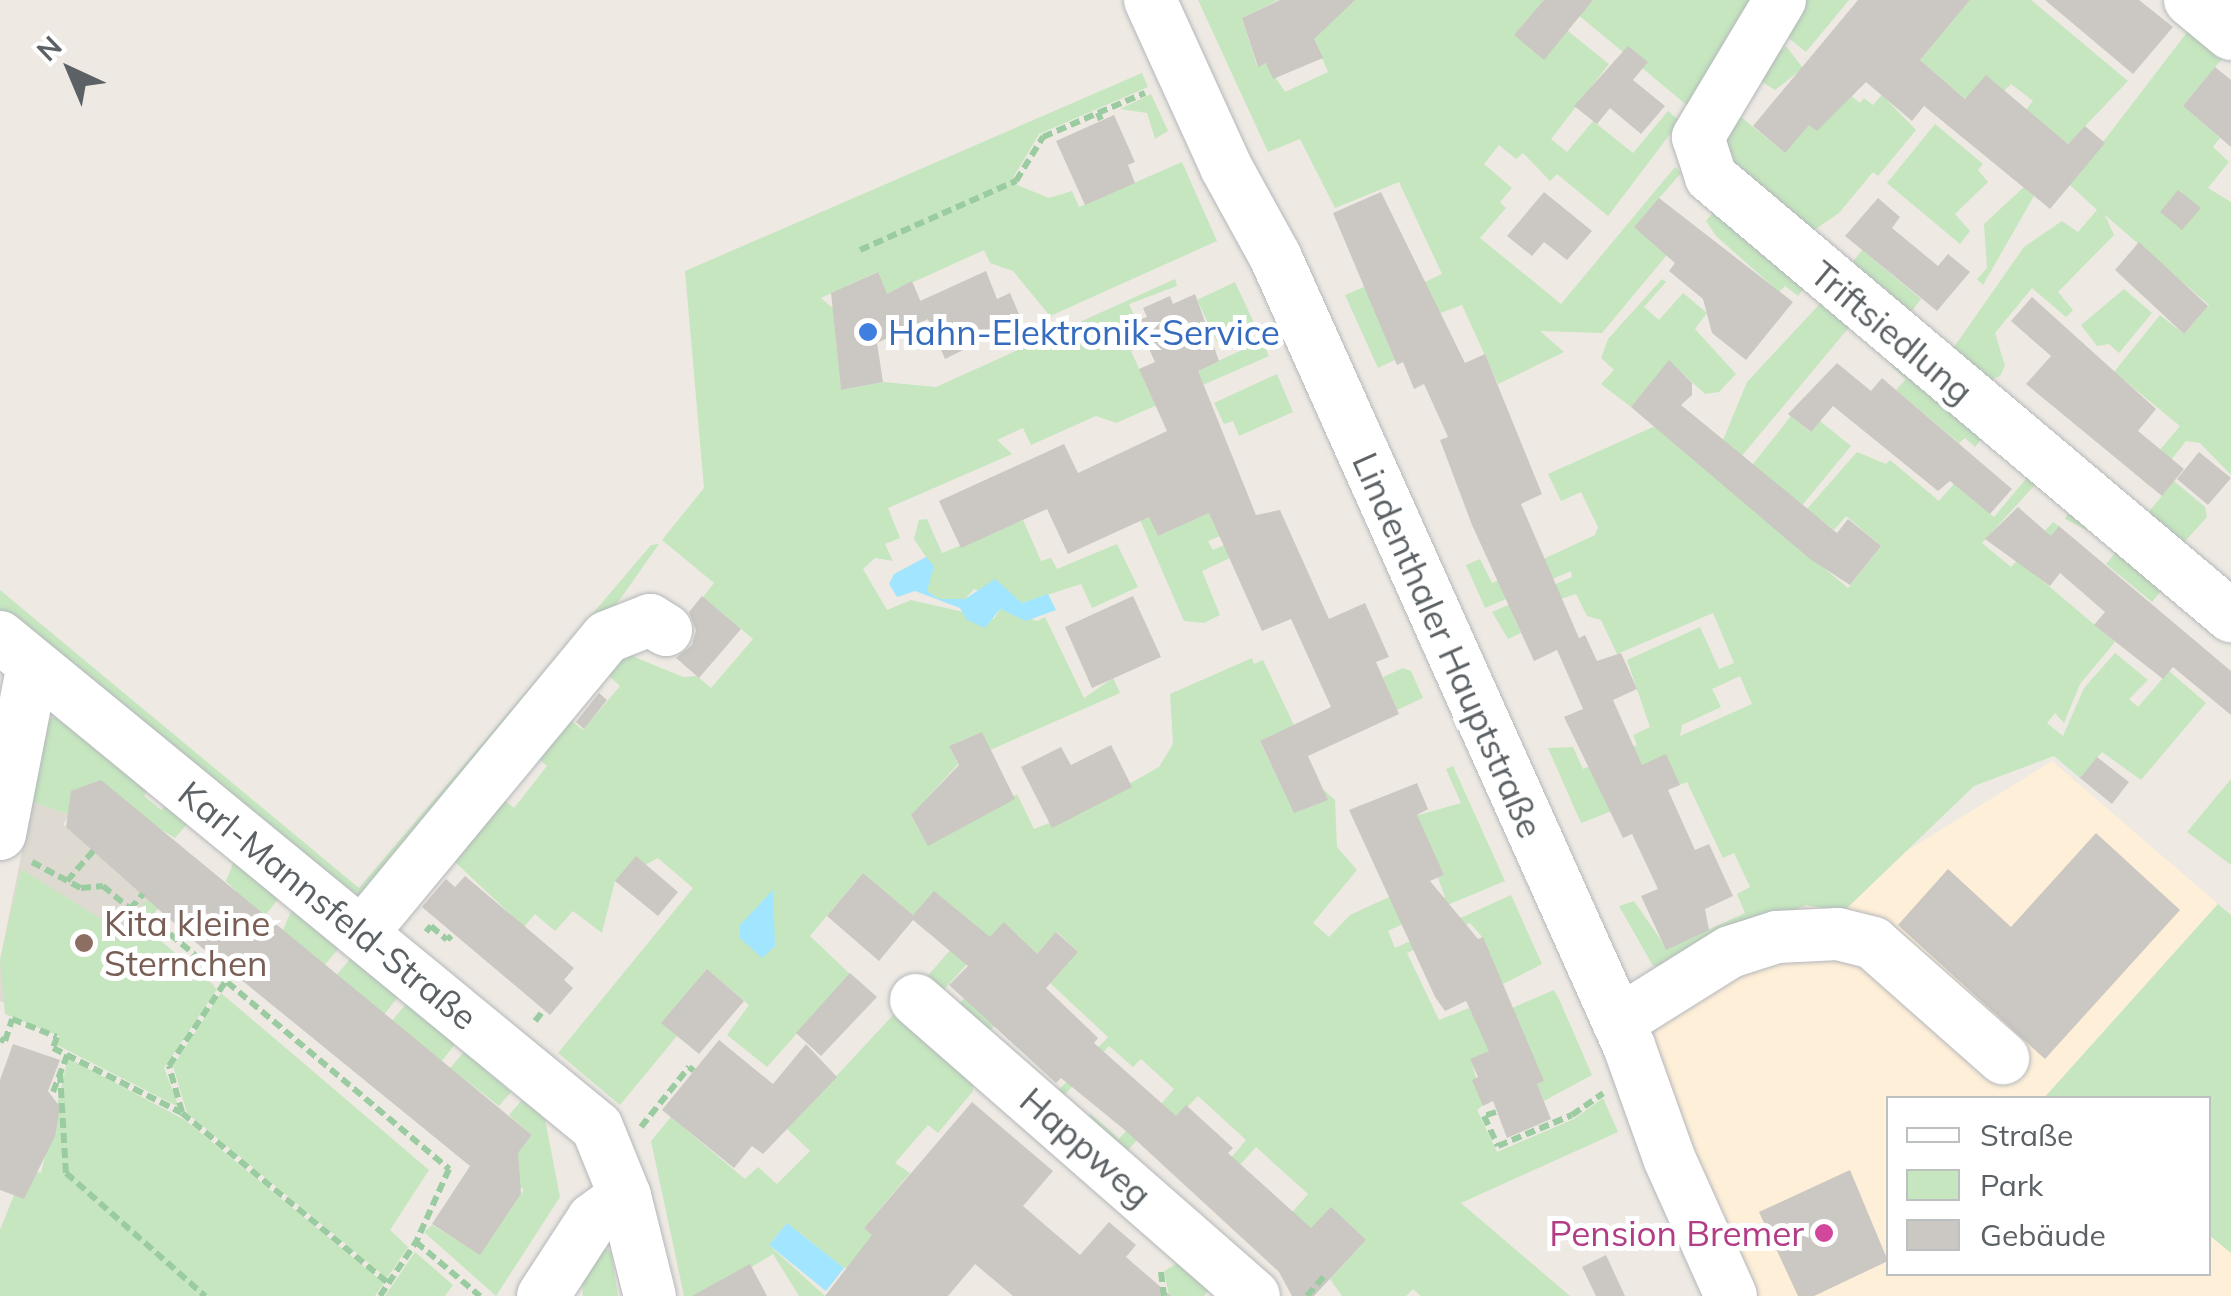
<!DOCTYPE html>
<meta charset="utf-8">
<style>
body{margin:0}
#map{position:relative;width:2231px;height:1296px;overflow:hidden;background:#eeeae3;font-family:Mulish,sans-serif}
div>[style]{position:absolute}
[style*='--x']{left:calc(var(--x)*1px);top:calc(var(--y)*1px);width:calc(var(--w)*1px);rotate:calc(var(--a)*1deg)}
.commercial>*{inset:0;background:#feefd8}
.education>*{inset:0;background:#dedad1}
.green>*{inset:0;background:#c5e6bf}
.water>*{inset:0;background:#a2e5ff}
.building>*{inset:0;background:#cbc7c2}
.path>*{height:6px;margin-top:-3px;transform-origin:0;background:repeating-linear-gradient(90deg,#9bcca1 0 10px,transparent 0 15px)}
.roads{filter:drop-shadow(0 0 2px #b4b7bb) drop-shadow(0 0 2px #b4b7bb)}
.minor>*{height:52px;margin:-26px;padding:0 26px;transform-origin:26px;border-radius:26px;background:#fff}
.dots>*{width:28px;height:28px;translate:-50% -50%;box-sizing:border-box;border:5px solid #fff;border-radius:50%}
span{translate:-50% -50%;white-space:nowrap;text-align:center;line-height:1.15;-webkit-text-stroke:10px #fff;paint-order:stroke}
.shop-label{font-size:35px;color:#366cbe}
.left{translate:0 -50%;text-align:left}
.street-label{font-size:35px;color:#5b6164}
.education-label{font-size:35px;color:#785e54}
.hotel-label{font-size:35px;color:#b23c85}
.right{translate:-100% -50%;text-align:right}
.legend{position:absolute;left:1886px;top:1096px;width:325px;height:180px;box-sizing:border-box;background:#fff;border:2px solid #bdc0c1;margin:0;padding:12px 18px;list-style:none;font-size:30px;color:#5b6164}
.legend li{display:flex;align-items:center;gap:20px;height:50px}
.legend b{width:50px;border:2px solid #bdc0c1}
.north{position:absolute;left:20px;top:20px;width:100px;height:100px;-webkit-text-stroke:8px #fff;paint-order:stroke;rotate:316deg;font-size:28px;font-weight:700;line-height:40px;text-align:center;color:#5b6164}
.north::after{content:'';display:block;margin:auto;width:35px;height:45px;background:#5b6164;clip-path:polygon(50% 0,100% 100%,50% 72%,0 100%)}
</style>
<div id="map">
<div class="commercial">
<div style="clip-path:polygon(2052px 761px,2218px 904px,2044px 1098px,1888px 1098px,1888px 1274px,2208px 1274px,2209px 1235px,2231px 1253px,2231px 1296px,1751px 1296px,1653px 1052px,1667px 967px,1829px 899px)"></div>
</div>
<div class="education">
<div style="clip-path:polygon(32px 802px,70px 815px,63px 824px,159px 907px,144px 927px,214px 985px,160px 1067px,0 1001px,0 960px)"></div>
</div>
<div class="green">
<div style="clip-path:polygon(1198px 0,1278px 0,1242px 18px,1257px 66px,1266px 63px,1285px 92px,1328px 72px,1310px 30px,1334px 20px,1349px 0,1544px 0,1515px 34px,1568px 31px,1609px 64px,1551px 139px,1567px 152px,1593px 121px,1633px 153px,1668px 111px,1680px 121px,1608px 216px,1557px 174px,1550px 181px,1523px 153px,1516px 159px,1499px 145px,1484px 164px,1512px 188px,1500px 202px,1506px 208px,1480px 238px,1561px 304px,1675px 167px,1681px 173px,1634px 227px,1691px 226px,1602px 333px,1540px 331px,1564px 352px,1498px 384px,1462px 305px,1384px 334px,1395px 360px,1378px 368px,1345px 295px,1366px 286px,1375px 305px,1442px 274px,1399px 182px,1335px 208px,1300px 139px,1268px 152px)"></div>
<div style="clip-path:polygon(1587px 0,1758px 0,1689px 107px,1576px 13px)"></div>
<div style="clip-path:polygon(1801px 0,1849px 0,1806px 52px,1780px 31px)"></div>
<div style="clip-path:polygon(1970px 0,2031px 0,2128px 81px,2068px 144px,2050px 129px,2030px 152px,2007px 134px,2033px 101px,2011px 84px,2004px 91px,1964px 98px,1920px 60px)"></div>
<div style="clip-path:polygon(2198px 18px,2231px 48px,2183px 106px,2220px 138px,2213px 147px,2229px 162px,2208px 188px,2231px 202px,2231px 475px,2200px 443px,2186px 441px,2150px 487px,2138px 476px,2180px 426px,2114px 372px,2160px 315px,2184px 334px,2209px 305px,2105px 215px,2114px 235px,2058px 292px,2073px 310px,2066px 317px,2032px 288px,1995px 333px,2005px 366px,2000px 376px,1980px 384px,1947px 357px,2024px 247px,2062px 221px,2078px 232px,2097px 210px,2070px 185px)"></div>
<div style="clip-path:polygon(1772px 43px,1781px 51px,1786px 46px,1803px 68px,1775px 90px,1751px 75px)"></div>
<div style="clip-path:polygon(1142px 73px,1148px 87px,1039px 134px,1014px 176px,1017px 185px,1049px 198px,1072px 191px,1079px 207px,1182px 162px,1217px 241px,1050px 316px,1013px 271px,990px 263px,984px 250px,887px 294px,877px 272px,821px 298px,842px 316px,834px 320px,841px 390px,883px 382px,936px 387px,1175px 279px,1177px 286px,1129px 304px,1147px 344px,1131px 351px,1150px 392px,1262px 341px,1269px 356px,1116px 423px,1096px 416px,1031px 445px,1023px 428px,997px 440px,1012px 454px,888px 508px,900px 538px,885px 544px,893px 561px,875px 558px,863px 569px,887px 610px,911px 600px,994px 619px,1000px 609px,1037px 621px,1045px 617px,1084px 698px,1113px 678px,1120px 693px,990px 750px,982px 732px,949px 746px,958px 764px,911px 816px,928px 845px,1017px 794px,1034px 829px,1049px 823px,1053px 827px,1159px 767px,1173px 744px,1170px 694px,1252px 658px,1254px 664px,1263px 660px,1294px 725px,1260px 742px,1294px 812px,1312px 806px,1324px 790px,1335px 800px,1337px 847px,1357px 870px,1313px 923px,1329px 937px,1350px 915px,1400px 892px,1415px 918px,1388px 931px,1395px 948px,1511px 895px,1542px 964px,1499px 986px,1483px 938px,1470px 923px,1407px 953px,1439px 1020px,1469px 1008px,1477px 1023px,1554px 990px,1559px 999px,1592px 1075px,1544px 1101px,1537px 1084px,1543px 1081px,1518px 1038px,1471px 1059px,1483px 1105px,1477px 1110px,1497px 1152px,1574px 1119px,1603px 1098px,1618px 1132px,1461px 1203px,1570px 1296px,1421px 1296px,1413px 1289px,1406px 1296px,1342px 1296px,1330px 1279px,1366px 1240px,1262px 1247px,1308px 1194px,1256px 1147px,1239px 1166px,1230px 1159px,1246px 1140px,1198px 1096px,1149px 1146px,1139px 1138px,1124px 1154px,1086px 1120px,1091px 1114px,1119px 1139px,1139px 1116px,1146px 1121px,1174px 1089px,1141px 1059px,1133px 1067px,1109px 1046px,1061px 1099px,1055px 1094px,1108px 1037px,1050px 983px,1078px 952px,1057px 932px,1021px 971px,1033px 983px,986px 1035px,955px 1008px,1022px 939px,1004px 923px,941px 993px,924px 980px,973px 924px,934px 892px,913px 915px,863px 873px,810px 936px,850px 974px,767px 1067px,727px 1035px,749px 1005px,707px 969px,662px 1023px,677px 1036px,620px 1105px,558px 1053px,693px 888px,658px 858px,615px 881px,602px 933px,573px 911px,555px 931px,535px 914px,524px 927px,455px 862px,466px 849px,456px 839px,494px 792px,514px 808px,547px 766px,528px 750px,565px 716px,583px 730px,620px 686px,596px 664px,620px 651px,683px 677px,697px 676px,711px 688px,753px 639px,703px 597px,714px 583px,662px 540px,704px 488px,685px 271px)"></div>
<div style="clip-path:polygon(1832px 81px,1860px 103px,1864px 98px,1873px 105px,1882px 95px,1916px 130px,1878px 176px,1873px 172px,1839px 213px,1804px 237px,1723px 156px,1730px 108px,1785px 153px)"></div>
<div style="clip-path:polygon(1151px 94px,1168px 131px,1155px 139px,1147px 113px,1120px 109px)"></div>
<div style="clip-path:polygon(1935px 124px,1983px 164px,1978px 170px,1988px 182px,1955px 214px,1970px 231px,1960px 244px,1887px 183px)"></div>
<div style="clip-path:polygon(2024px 187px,2034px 196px,1983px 285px,1977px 279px,1987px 268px,1984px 224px)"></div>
<div style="clip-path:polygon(1719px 205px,1810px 280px,1798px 296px,1785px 286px,1779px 292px,1716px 236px,1706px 221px)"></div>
<div style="clip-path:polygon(1862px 250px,1921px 299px,1911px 312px,1852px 263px)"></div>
<div style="clip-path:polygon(1662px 279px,1666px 282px,1644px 307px,1659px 320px,1683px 293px,1707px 313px,1695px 329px,1736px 374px,1719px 392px,1705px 394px,1669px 361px,1631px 407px,1601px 384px,1614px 370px,1601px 358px,1608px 339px)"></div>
<div style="clip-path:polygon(1235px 282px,1255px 325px,1217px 342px,1197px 300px)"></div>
<div style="clip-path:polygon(2124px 289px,2152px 313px,2119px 353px,2109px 344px,2097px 346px,2081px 325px)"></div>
<div style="clip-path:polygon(evenodd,1828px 295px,1856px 319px,1720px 482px,1848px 588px,1881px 546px,1846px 516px,1834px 530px,1807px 509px,1857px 452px,1886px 464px,1890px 460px,1939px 501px,1954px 484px,1994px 517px,2035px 468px,2035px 485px,1982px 543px,2011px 567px,2053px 522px,2059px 526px,2026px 567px,2115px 642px,2080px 684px,2064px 723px,2055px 713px,2047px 723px,2063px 736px,2084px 688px,2115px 653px,2148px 680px,2129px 699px,2138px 707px,2169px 671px,2206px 703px,2141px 780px,2102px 752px,2080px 778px,2054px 756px,1974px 786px,1843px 912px,1806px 905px,1667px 967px,1653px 966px,1619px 906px,1634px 901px,1667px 949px,1745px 913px,1737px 894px,1750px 887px,1734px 853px,1723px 858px,1687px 782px,1581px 823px,1548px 748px,1573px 747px,1583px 769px,1637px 745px,1633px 735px,1650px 727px,1627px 660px,1700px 627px,1719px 669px,1734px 663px,1713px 613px,1617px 654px,1601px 620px,1587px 616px,1576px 594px,1513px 615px,1521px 633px,1508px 639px,1492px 612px,1572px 577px,1571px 571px,1485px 608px,1466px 565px,1480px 559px,1492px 583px,1595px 535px,1598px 527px,1581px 492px,1561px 501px,1548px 474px,1653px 427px,1723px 440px,1747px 382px,1828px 295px,1740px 676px,1752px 704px,1680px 736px,1682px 725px,1721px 707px,1712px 689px,1740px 676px)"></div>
<div style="clip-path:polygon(1901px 356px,1989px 430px,1975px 447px,1965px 438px,1959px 443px,1896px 390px,1906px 379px,1892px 367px)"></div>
<div style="clip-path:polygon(1277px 374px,1293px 412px,1239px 436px,1233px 421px,1224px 424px,1214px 403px)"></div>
<div style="clip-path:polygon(1791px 416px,1810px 432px,1820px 421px,1851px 446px,1799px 509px,1753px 464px)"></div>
<div style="clip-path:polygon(2174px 481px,2205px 507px,2207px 517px,2178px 549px,2143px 519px)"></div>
<div style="clip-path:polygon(1135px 485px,1158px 536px,1211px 512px,1228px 533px,1208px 541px,1213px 550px,1224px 545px,1230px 558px,1202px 571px,1220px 615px,1204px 623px,1184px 621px,1127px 490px)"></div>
<div style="clip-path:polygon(2075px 501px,2170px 580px,2152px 602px,2106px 564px,2120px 547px,2065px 519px)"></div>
<div style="clip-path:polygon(927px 519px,942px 553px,1023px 520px,1041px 561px,1051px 558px,1057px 569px,1117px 544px,1138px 587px,1092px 608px,1081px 584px,1022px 603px,974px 589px,965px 599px,939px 599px,927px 591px,926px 557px,914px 539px,919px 520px)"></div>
<div style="clip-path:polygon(659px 544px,580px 656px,363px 908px,0 612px,0 590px,359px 888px,651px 545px)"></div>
<div style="clip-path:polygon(1403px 668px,1411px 671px,1423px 698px,1397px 710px,1383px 677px)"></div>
<div style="clip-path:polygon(55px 717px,148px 789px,144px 796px,161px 810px,167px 804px,188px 823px,175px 838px,89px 786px,71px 791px,70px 815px,32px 802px,46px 720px)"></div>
<div style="clip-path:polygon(1453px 766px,1505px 881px,1433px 911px,1430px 905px,1445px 897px,1438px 878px,1444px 875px,1415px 816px,1461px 803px,1446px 769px)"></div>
<div style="clip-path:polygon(2231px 779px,2231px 865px,2187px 832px)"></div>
<div style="clip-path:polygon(234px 861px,279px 898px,263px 918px,226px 881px)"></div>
<div style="clip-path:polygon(21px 869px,120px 931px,148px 899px,159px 907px,144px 927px,217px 989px,164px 1068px,179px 1107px,57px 1045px,59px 1036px,5px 1014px,0 960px)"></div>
<div style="clip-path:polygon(2218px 904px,2231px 915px,2231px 1253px,2209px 1235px,2208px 1098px,2044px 1098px)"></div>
<div style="clip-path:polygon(292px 909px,339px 948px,322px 968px,283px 930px)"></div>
<div style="clip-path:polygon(351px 958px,398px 997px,382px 1017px,334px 978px)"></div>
<div style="clip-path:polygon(221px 993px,429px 1170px,390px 1230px,408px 1247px,387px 1278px,187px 1113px,173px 1066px)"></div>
<div style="clip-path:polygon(406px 1004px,455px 1044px,442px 1061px,389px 1024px)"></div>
<div style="clip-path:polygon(895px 1013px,973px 1081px,973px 1091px,938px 1133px,928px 1125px,895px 1163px,910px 1173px,864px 1228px,897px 1257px,844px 1268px,787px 1223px,769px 1245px,825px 1296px,799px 1296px,773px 1254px,705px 1296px,684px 1296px,651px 1141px,671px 1117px,745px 1179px,758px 1167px,777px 1184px,810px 1151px,787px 1129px)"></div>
<div style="clip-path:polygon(464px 1052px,511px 1092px,499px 1106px,450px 1068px)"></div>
<div style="clip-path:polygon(68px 1058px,185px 1120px,384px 1283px,375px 1296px,0 1296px,0 1230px,14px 1195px,24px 1199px,34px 1171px,41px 1173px)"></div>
<div style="clip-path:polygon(522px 1100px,545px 1119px,560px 1197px,496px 1296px,424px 1232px,432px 1225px,480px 1254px,524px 1190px,512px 1182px,519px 1171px,513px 1159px,532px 1135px,509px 1115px)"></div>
<div style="clip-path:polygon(604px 1247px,611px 1252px,618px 1296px,583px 1296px,582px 1281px)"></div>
<div style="clip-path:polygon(415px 1252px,453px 1285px,445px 1296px,385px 1296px)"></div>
<div style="clip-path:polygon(1178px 1263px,1211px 1287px,1204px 1296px,1169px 1296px,1164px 1271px)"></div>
</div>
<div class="water">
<div style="clip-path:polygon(926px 557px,934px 566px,927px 591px,939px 599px,965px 599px,995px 579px,1022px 603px,1048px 594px,1056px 610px,1026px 621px,1000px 609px,985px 628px,967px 620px,960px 608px,915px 591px,897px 597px,889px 584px,894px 574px)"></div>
<div style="clip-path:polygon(773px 890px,775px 946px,762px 958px,740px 938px,740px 925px)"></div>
<div style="clip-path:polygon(787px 1223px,844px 1268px,826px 1291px,769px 1245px)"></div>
</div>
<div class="building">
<div style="clip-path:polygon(1280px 0,1355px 0,1314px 39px,1323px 58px,1273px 79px,1266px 63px,1258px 67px,1242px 18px)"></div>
<div style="clip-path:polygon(1544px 0,1593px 0,1544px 60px,1514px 35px)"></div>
<div style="clip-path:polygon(1858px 0,1970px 0,1920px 60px,1965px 99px,1986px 75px,2068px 144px,2085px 126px,2105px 143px,2050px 209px,1924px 106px,1912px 121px,1866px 82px,1817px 131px,1809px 125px,1785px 153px,1753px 126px)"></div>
<div style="clip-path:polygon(2045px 0,2139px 0,2173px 27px,2133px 74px)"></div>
<div style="clip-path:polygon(1628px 46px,1648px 62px,1633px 80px,1665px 106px,1641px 134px,1610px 108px,1597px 124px,1574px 106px)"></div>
<div style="clip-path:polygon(2215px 67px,2231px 80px,2231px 147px,2183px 106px)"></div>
<div style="clip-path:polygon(1114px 115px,1135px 162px,1128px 165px,1135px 183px,1085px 205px,1056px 141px)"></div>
<div style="clip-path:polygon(2178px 190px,2201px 208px,2182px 230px,2160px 212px)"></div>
<div style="clip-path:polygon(1381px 192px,1465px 363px,1485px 354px,1542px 494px,1521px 504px,1579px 638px,1585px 635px,1597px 661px,1621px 653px,1637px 689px,1613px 700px,1642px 765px,1666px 754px,1680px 785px,1668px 790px,1695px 850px,1709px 844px,1733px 896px,1705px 909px,1709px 930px,1666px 950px,1641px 896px,1658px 889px,1632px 834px,1623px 838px,1564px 717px,1583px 709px,1569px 677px,1557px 650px,1534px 661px,1472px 525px,1440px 440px,1448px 437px,1424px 384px,1414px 389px,1403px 362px,1397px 365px,1333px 213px)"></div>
<div style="clip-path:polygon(1544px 192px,1592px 231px,1567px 260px,1544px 242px,1532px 256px,1507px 236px)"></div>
<div style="clip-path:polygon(1659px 198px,1793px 302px,1746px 360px,1712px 333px,1703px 299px,1669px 271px,1675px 263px,1634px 227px)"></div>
<div style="clip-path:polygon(1878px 198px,1900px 217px,1892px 228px,1938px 266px,1948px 254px,1970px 272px,1937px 311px,1845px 236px)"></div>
<div style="clip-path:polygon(2139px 242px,2208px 306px,2184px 334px,2115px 270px)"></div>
<div style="clip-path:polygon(986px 271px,997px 299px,1010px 293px,1022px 321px,945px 359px,920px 301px)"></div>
<div style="clip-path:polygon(878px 272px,887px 294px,912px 281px,928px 319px,877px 343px,883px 382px,841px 390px,831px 293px)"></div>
<div style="clip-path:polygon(1195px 294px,1219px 361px,1198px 371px,1256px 515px,1280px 510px,1329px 619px,1365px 603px,1389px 657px,1376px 662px,1399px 714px,1308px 756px,1328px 800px,1294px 813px,1260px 741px,1331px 707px,1291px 619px,1262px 631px,1209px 513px,1158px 536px,1149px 517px,1068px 554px,1047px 509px,961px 548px,939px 501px,1064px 444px,1078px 473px,1167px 431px,1139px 369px,1155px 362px,1136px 321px,1147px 317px,1143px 308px,1170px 296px,1173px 304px)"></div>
<div style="clip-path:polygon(2032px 297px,2156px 409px,2138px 431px,2184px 469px,2162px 496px,2026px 384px,2051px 356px,2011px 321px)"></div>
<div style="clip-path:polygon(1669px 360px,1692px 383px,1692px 395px,1681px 405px,1837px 533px,1848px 519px,1881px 546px,1850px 585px,1810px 559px,1631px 407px)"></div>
<div style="clip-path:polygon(1837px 363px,1871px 391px,1882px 378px,2012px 489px,1990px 514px,1950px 481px,1938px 491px,1833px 406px,1811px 432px,1788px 414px)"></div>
<div style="clip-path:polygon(2199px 452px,2231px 478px,2208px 505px,2177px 479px)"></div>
<div style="clip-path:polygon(2018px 507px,2051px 536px,2059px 526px,2231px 671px,2231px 715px,2173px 667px,2163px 679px,2094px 625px,2105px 612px,2060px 573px,2050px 586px,1985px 539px)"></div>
<div style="clip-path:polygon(702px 596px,741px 629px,699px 678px,676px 658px,692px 645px,696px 630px,689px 612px)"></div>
<div style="clip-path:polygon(1133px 596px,1161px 657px,1092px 688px,1065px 627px)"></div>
<div style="clip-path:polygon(599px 693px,607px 700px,584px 729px,576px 722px)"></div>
<div style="clip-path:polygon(982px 732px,1015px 799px,928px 846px,911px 815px,959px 765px,949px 746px)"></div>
<div style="clip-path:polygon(1111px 745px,1132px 787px,1052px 828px,1021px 767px,1061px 747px,1071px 765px)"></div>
<div style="clip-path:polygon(2097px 757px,2129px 782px,2112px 804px,2080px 778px)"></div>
<div style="clip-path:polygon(101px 780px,532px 1135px,518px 1153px,521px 1194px,480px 1255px,432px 1224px,470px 1166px,201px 947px,66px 827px,71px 791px)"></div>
<div style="clip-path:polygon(1417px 783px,1428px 809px,1417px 815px,1444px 875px,1430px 881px,1478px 939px,1483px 937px,1544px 1081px,1537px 1084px,1551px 1119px,1507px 1138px,1493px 1101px,1483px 1106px,1472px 1080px,1478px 1077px,1470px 1059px,1489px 1051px,1466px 1001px,1445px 1011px,1435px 997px,1349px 810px)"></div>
<div style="clip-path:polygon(2096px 833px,2180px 910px,2045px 1059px,1898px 925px,1948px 869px,2011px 927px)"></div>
<div style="clip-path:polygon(636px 856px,678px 892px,658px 916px,615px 881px)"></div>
<div style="clip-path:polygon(863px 873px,913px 915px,934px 891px,990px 937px,1004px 922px,1037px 954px,1056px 932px,1078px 952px,1046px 988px,1098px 1038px,1094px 1043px,1176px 1116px,1186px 1105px,1233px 1148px,1228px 1153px,1311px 1228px,1331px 1207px,1366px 1240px,1314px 1296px,1292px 1296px,1279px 1272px,1126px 1131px,1061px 1078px,1056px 1083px,949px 985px,968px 966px,913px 920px,879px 961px,827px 916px)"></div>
<div style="clip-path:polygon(465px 876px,574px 968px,564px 980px,573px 988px,550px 1015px,422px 907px,446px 879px,455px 887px)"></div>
<div style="clip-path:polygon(707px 969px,744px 1001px,699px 1054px,661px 1023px)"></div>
<div style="clip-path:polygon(850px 973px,877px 997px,821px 1056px,796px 1033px)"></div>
<div style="clip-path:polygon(719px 1040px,773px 1084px,806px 1044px,837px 1077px,763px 1154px,752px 1146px,734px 1168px,662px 1110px)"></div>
<div style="clip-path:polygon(13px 1044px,60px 1060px,48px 1091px,60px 1107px,55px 1136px,24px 1199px,0 1190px,0 1080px)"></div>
<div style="clip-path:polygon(972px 1102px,1053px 1171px,1023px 1206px,1080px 1255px,1109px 1222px,1136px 1245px,1126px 1257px,1171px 1296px,1013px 1296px,975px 1264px,948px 1296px,825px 1296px,872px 1235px,864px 1228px)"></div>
<div style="clip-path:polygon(1850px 1170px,1888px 1261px,1814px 1296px,1798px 1296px,1759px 1212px)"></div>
<div style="clip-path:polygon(1606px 1255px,1625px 1296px,1596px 1296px,1582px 1267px)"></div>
<div style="clip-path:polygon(750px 1264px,767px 1296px,692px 1296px)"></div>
</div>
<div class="path">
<div style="--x:1101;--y:120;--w:8;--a:-113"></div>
<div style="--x:1098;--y:113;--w:51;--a:-23.1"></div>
<div style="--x:860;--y:250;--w:171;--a:-23.9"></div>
<div style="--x:1016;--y:181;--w:52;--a:-58.5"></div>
<div style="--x:1043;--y:137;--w:60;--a:-23.6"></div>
<div style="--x:32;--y:862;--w:55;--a:28"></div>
<div style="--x:81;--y:888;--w:22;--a:-5"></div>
<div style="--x:103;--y:886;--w:35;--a:40"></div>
<div style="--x:130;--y:909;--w:20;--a:-49"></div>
<div style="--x:67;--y:881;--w:41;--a:-48.9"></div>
<div style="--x:426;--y:932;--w:8;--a:-50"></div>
<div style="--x:431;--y:926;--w:21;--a:41"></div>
<div style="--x:447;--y:940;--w:6;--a:-45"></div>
<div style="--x:170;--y:934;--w:365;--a:40.1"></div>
<div style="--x:449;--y:1169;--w:80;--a:114.3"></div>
<div style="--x:535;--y:1021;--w:14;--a:-51"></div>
<div style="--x:0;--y:1039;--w:5;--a:22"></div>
<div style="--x:5;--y:1041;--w:23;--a:-72"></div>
<div style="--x:12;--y:1019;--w:48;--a:21.8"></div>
<div style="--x:57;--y:1037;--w:12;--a:110"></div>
<div style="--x:53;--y:1048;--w:144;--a:26.7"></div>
<div style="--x:182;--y:1113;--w:267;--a:39.5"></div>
<div style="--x:60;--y:1073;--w:100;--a:86.6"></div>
<div style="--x:66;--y:1173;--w:186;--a:41.5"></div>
<div style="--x:53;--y:1092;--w:40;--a:-69"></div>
<div style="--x:182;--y:1112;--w:48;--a:-105.8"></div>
<div style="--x:169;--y:1066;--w:102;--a:-56.2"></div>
<div style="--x:1496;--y:1112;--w:13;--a:162"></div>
<div style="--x:1484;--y:1116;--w:33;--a:65"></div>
<div style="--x:1498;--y:1146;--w:80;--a:-22.7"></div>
<div style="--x:1572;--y:1115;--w:38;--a:-35"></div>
<div style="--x:641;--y:1127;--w:77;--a:-51.3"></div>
<div style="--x:689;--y:1067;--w:6;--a:39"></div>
<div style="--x:1161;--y:1272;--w:24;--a:83"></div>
<div style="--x:380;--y:1296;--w:65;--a:-56.3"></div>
<div style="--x:416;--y:1242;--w:84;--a:40.2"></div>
<div style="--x:1307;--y:1296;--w:28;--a:-49"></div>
</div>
<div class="roads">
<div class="minor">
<div style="--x:1150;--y:0;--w:183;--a:65.5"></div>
<div style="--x:1226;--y:167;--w:102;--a:61.2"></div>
<div style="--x:1275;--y:256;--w:866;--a:65.86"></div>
<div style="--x:1629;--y:1046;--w:119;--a:70.3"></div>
<div style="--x:1669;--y:1158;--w:151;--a:65.8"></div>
<div style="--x:1780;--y:0;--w:160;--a:120.9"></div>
<div style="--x:1698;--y:137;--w:42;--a:72"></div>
<div style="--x:1711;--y:177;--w:681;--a:40.17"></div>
<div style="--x:2190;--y:0;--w:53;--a:39.7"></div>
<div style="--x:0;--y:637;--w:772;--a:39.38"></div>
<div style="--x:597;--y:1127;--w:74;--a:67.9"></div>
<div style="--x:625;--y:1196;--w:103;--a:76"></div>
<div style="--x:0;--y:834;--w:172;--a:-79"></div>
<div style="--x:362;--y:933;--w:384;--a:-50.4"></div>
<div style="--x:607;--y:637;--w:46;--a:-21.6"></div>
<div style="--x:650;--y:620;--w:19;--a:32"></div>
<div style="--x:916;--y:1000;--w:449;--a:41.2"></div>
<div style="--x:1618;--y:1022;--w:132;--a:-32"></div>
<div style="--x:1730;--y:952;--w:49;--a:-17.7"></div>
<div style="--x:1777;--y:937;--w:61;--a:-2.8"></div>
<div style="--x:1838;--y:934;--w:36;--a:14"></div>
<div style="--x:1873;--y:943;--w:174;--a:41.5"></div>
<div style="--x:543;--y:1296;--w:92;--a:-57"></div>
<div style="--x:593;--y:1219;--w:39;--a:-36"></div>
</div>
</div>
<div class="dots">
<div style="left:868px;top:332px;background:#3f7fe0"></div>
<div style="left:84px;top:943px;background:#8d6e63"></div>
<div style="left:1824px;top:1233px;background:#d1479c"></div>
</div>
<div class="shop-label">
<span class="left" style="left:888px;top:332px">Hahn-Elektronik-Service</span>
</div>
<div class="street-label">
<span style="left:1892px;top:332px;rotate:40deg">Triftsiedlung</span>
<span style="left:1448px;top:645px;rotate:66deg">Lindenthaler Hauptstraße</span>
<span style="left:328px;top:905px;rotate:39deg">Karl-Mannsfeld-Straße</span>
<span style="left:1086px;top:1147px;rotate:41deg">Happweg</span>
</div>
<div class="education-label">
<span class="left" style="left:104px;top:943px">Kita kleine<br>Sternchen</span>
</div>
<div class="hotel-label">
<span class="right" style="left:1804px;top:1233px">Pension Bremer</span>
</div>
<ul class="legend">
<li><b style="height:12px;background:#fff"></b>Straße</li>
<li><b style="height:28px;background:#c5e6bf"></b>Park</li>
<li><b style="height:28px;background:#cbc7c2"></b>Gebäude</li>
</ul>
<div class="north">N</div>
</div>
